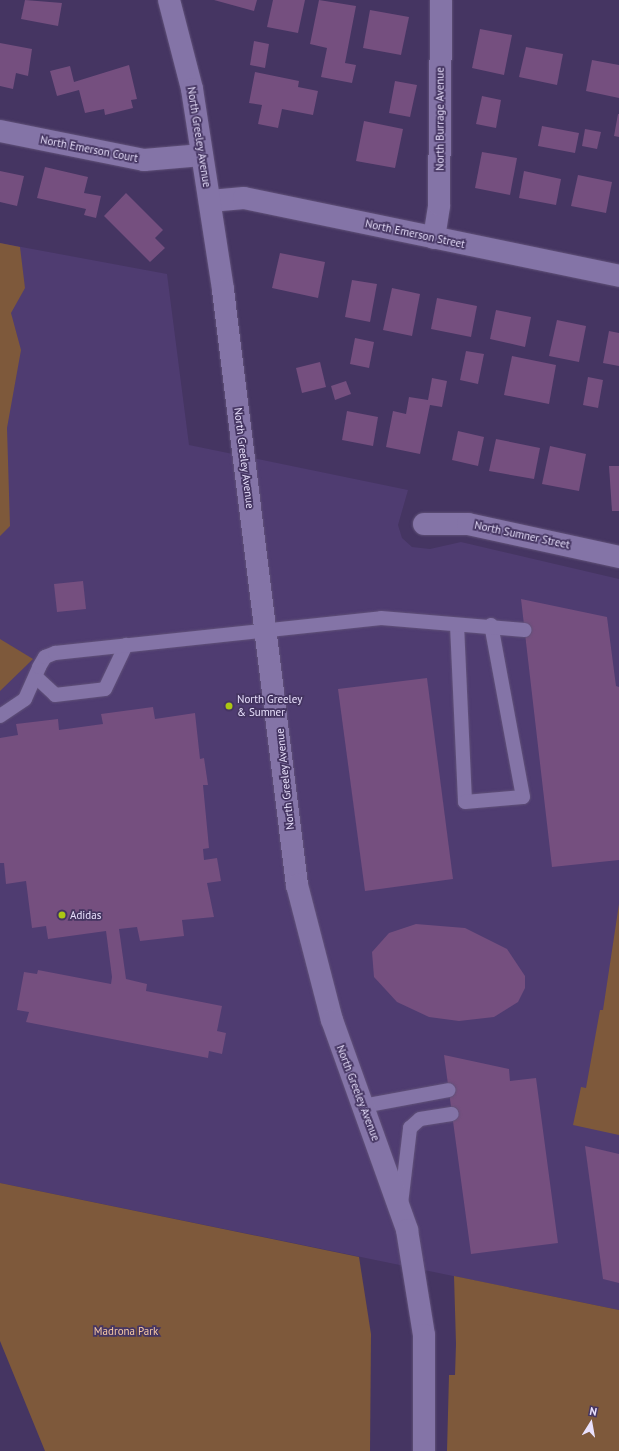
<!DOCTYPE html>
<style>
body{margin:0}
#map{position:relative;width:619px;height:1451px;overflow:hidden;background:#453562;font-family:"PT Sans",sans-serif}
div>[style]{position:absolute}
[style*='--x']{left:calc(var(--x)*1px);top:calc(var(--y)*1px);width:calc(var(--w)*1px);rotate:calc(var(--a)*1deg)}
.built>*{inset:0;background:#4f3c71}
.green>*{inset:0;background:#7e593b}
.building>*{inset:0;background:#754f7f}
.roads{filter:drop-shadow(0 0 1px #615279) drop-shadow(0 0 1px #615279)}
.service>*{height:14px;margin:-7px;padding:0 7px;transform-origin:7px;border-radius:7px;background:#8474a7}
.minor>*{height:22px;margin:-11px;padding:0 11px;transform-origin:11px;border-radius:11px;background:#8474a7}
.secondary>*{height:22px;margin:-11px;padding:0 11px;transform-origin:11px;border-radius:11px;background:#8474a7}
.dots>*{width:11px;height:11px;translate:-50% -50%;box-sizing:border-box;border:2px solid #453562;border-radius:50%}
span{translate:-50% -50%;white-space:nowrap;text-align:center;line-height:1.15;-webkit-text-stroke:3.5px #453562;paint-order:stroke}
.street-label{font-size:11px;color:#e9e1fd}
.poi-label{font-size:11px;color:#e9e1fd}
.left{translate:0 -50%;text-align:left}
.park-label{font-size:11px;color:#f6c8a5}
.north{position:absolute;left:571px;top:1403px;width:40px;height:40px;-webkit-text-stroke:3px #453562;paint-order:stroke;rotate:11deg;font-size:11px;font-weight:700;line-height:16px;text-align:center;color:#e9e1fd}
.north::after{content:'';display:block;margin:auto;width:14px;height:18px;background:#e9e1fd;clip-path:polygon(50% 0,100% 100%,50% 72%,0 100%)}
</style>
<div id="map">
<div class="built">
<div style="clip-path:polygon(0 243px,167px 274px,189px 445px,408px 490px,398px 525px,402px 538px,412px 547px,430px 549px,461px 542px,619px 579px,619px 1310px,0 1183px)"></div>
</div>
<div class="green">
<div style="clip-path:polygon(0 243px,20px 247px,25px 288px,11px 313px,21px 350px,7px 428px,10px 526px,0 536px)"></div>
<div style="clip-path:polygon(0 639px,33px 659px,0 691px)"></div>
<div style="clip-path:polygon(619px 904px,619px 1135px,573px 1125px,581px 1087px,586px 1088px,600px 1010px,603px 1010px)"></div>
<div style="clip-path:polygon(0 1183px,359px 1257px,371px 1334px,370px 1451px,45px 1451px,0 1341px)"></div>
<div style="clip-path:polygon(454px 1276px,619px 1310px,619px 1451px,447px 1451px,449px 1375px,455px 1375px,456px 1344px)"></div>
</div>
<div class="building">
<div style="clip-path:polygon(25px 0,62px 3px,58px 26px,21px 19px)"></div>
<div style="clip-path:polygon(214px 0,257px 0,254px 11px)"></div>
<div style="clip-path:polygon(273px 0,305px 0,298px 33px,267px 27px)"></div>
<div style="clip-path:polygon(319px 0,356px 6px,345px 63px,356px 65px,352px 83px,321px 77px,327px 48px,310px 44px)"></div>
<div style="clip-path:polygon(370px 10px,409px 17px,401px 55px,363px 48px)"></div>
<div style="clip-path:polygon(480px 29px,512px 35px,504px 75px,472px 68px)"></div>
<div style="clip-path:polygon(254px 41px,269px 44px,265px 68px,250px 65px)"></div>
<div style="clip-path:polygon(0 43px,32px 49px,28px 76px,16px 73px,13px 89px,0 86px)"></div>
<div style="clip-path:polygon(526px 47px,563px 54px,557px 85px,519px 77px)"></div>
<div style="clip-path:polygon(592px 60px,619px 65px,619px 98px,586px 91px)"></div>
<div style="clip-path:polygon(129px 65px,137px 99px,131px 100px,133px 108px,105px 115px,104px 109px,85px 113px,79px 90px,57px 96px,50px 71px,70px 66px,74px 82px)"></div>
<div style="clip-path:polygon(255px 72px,299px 81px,298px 87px,318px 91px,313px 115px,282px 109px,278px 128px,258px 124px,262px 105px,249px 103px)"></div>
<div style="clip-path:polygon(395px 81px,417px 85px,410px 117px,389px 113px)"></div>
<div style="clip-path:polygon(482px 96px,501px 100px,496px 128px,476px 124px)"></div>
<div style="clip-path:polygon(618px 114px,619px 114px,619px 137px,614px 136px)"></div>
<div style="clip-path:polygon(364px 121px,403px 129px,395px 168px,356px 161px)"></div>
<div style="clip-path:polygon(542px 126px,579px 133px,575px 153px,538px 146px)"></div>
<div style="clip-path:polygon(585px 129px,601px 132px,597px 149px,582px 146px)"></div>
<div style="clip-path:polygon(482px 152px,517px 158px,510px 195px,475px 188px)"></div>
<div style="clip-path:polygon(45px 167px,88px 177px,84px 193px,101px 196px,96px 218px,84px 215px,86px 209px,37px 198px)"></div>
<div style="clip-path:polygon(0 171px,24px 176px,17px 206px,0 202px)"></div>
<div style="clip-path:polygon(524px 171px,561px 179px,556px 205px,519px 198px)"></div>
<div style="clip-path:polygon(578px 175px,612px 182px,606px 213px,571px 206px)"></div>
<div style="clip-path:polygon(126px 193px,163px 230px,155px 238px,165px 248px,150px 262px,104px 216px)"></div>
<div style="clip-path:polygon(280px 253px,325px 262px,318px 298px,272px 288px)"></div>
<div style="clip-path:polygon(352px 280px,377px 284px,370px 322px,345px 317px)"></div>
<div style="clip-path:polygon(392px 288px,420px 294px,412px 336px,383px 330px)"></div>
<div style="clip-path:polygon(437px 298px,477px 306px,471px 337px,431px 329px)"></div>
<div style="clip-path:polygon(496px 310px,531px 317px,525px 347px,490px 339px)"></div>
<div style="clip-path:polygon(557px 320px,586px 326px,579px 362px,549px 356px)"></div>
<div style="clip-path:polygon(609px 331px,619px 333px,619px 366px,603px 363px)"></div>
<div style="clip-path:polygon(355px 338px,374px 342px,369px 368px,350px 364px)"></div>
<div style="clip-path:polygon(466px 351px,484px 354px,478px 384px,460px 380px)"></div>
<div style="clip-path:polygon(512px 356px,556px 365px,549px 404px,504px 395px)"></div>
<div style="clip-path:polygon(320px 362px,326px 387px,302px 393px,296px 368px)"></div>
<div style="clip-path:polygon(588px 377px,603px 380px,598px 408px,583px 405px)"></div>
<div style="clip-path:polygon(432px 378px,447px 381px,442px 407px,430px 405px,420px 454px,386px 447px,393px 411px,406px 414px,409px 397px,428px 400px)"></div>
<div style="clip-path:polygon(346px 381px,351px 394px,335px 400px,331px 386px)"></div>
<div style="clip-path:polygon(347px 411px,378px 417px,373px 446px,342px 440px)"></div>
<div style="clip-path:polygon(458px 431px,484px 437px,478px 466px,452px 460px)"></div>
<div style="clip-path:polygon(496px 439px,540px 448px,534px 479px,489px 471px)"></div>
<div style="clip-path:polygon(550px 446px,586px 454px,579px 491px,542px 484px)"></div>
<div style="clip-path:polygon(609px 466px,619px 466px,619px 511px,612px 511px)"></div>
<div style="clip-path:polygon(83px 581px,86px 609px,57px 612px,54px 584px)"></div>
<div style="clip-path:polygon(521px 599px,607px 617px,616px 686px,619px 687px,619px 860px,552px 867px)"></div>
<div style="clip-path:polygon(427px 678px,453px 879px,365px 891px,338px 689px)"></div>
<div style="clip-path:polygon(153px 707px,155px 719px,195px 713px,200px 759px,204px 758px,208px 785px,203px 785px,209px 848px,203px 849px,204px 860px,217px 858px,221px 881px,207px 883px,214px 917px,182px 920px,184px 936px,140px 941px,137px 927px,119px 929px,126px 979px,147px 984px,146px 991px,222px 1006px,217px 1031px,226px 1033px,222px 1054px,209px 1051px,208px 1058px,26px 1022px,29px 1012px,17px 1010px,24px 972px,37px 974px,38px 970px,111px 984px,112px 977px,106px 931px,48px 939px,46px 926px,32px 928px,26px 881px,6px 884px,4px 863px,0 863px,0 738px,18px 735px,16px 724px,58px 719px,59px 730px,103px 724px,101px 714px)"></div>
<div style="clip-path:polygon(416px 924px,465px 928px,507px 949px,525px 976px,525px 988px,518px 1002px,494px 1017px,459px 1021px,429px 1017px,397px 1002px,374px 977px,372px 952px,389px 933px)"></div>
<div style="clip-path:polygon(444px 1055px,509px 1069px,510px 1081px,536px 1078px,558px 1243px,471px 1254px)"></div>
<div style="clip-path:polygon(585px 1146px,619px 1154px,619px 1283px,603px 1279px)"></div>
</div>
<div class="roads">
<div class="service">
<div style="--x:457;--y:625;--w:177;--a:87.4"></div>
<div style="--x:465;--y:802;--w:58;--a:-4.9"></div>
<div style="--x:523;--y:797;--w:175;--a:-100.5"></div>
<div style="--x:36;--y:677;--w:26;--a:43"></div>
<div style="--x:55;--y:695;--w:50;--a:-6.8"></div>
<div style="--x:105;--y:689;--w:49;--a:-64.5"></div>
<div style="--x:0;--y:716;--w:30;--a:-34"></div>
<div style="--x:25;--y:699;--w:35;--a:-66"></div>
<div style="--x:39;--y:667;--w:12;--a:-59"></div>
<div style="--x:45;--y:657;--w:11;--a:-22"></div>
<div style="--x:55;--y:653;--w:328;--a:-6.1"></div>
<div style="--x:381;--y:618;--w:144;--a:4.8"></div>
<div style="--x:363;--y:1106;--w:87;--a:-10.5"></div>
<div style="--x:401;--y:1204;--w:77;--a:-83.2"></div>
<div style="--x:410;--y:1128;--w:13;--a:-42"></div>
<div style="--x:420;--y:1119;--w:32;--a:-9"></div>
</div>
<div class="minor">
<div style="--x:0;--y:131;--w:147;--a:11.4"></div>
<div style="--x:144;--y:160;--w:58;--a:-4.9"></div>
<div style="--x:210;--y:201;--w:34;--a:-5"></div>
<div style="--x:244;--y:198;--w:383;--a:11.7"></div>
<div style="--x:434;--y:238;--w:33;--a:-81"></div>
<div style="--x:439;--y:205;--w:205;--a:-89.4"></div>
<div style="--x:424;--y:524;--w:44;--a:0"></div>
<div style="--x:468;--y:524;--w:155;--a:12.3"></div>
</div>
<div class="secondary">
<div style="--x:169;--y:0;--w:92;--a:75.5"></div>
<div style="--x:192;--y:89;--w:203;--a:81.2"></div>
<div style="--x:223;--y:290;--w:600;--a:82.91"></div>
<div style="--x:297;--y:885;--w:139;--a:75.5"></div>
<div style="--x:332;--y:1020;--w:223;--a:70.3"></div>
<div style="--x:407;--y:1230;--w:106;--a:80.8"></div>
<div style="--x:424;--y:1335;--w:116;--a:90"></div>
</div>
</div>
<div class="dots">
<div style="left:229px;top:706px;background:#acc612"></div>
<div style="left:62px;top:915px;background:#acc612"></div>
</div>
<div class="street-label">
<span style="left:440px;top:119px;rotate:-90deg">North Burrage Avenue</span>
<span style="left:199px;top:137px;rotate:81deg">North Greeley Avenue</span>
<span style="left:89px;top:149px;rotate:11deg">North Emerson Court</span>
<span style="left:415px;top:234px;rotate:12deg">North Emerson Street</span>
<span style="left:244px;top:458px;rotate:83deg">North Greeley Avenue</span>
<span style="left:522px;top:535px;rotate:12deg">North Sumner Street</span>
<span style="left:285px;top:779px;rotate:-96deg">North Greeley Avenue</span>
<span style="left:358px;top:1093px;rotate:69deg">North Greeley Avenue</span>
</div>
<div class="poi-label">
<span class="left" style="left:237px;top:706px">North Greeley<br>&amp; Sumner</span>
<span class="left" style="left:70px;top:915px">Adidas</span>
</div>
<div class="park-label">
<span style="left:126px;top:1331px">Madrona Park</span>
</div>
<div class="north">N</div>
</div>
